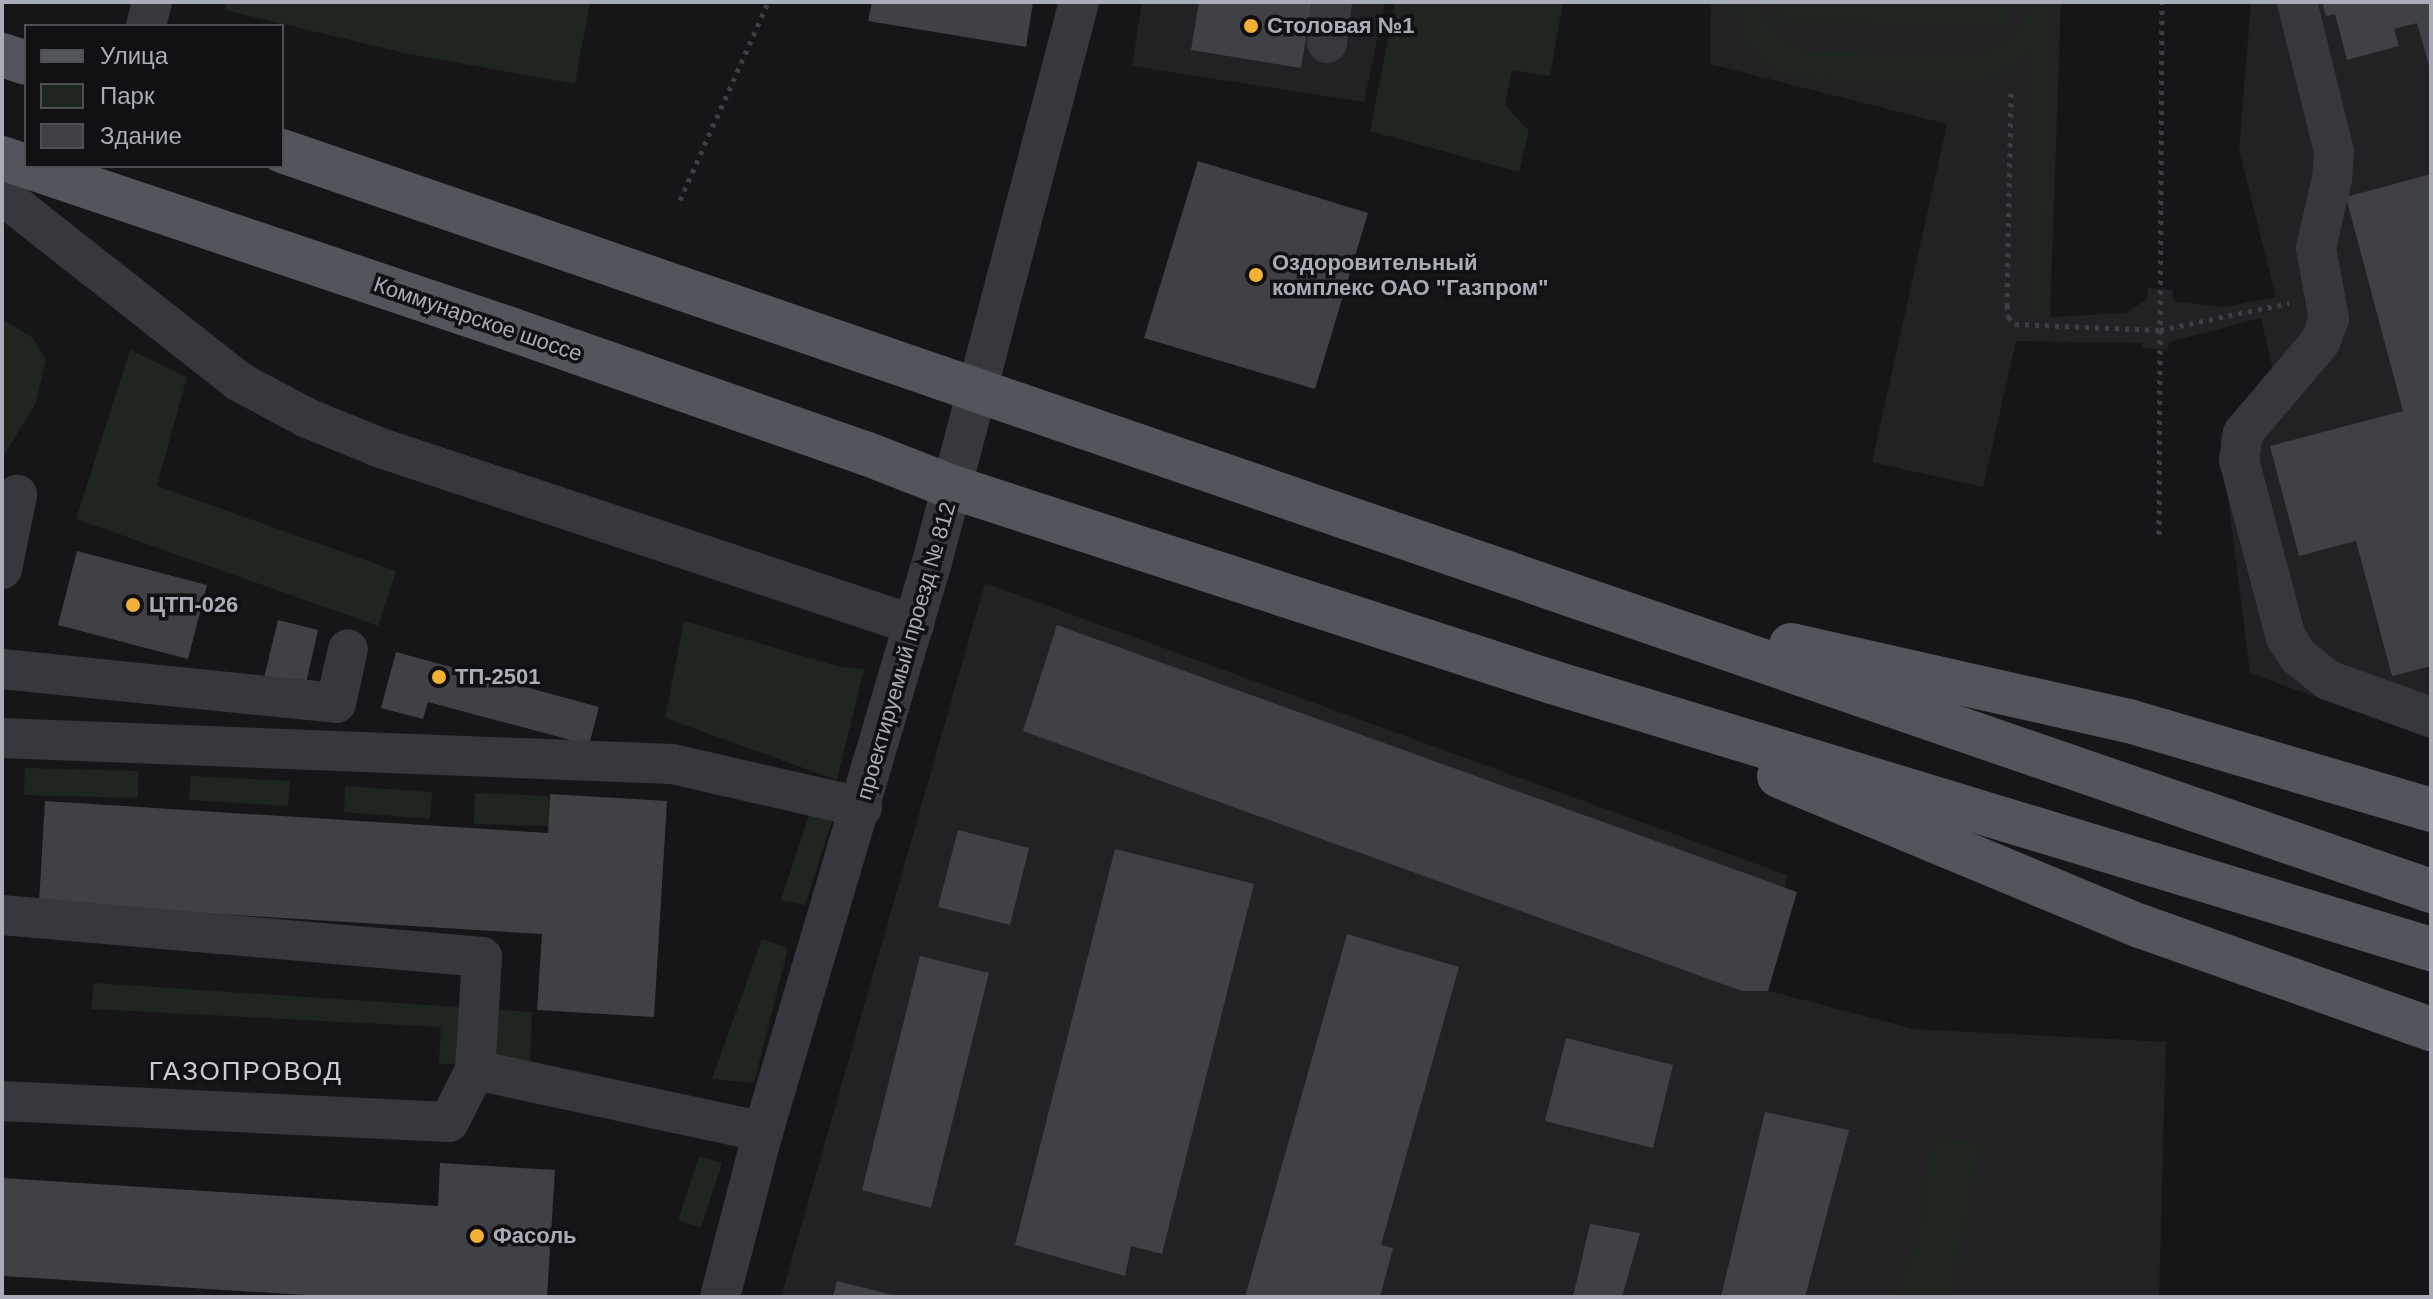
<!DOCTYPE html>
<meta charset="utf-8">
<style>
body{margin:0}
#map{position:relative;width:2433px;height:1299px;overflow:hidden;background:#161618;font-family:Arial,sans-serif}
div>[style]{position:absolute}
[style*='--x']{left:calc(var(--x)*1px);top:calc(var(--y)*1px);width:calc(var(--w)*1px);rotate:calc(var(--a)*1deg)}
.built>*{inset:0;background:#222225}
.green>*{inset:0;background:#1e261f}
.building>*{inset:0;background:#404145}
.path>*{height:5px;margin-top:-2.5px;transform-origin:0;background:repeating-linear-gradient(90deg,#3d3f44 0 4px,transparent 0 10px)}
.minor>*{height:40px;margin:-20px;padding:0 20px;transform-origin:20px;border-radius:20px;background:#37383d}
.major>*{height:44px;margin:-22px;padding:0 22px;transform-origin:22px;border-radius:22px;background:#53555c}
.dots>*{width:22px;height:22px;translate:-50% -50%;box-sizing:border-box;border:4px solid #111113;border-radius:50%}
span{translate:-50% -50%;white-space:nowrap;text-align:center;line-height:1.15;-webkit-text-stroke:7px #111113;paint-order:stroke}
.poi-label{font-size:22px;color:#a8adb8;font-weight:700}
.left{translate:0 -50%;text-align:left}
.street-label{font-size:22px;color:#a8adb8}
.quarter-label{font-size:26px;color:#c9ccd4;letter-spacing:2px}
.frame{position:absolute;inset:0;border:4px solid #a8adb8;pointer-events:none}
.legend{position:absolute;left:24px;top:24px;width:260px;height:144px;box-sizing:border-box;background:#111113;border:2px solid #4d4f55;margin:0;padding:10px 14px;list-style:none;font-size:24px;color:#a8adb8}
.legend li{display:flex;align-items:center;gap:16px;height:40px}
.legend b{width:40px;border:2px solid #4d4f55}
</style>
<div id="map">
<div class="built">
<div style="clip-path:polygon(1142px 2px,1385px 2px,1364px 102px,1132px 66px)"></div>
<div style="clip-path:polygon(1711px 2px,2061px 2px,2050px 317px,2126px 313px,2147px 299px,2148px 288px,2173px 290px,2173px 301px,2225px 307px,2276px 297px,2239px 150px,2251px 2px,2431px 2px,2431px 739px,2250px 673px,2220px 435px,2273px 372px,2261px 318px,2169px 342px,2168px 350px,2143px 348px,2142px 343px,2016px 341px,1983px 487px,1872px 462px,1947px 124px,1710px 64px)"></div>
<div style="clip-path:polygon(985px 583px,1787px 875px,1769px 991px,1914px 1029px,2166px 1042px,2159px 1297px,781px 1297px)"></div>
</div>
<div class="green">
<div style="clip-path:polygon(226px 2px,590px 2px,575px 84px,404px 53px,225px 10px)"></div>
<div style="clip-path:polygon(1395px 2px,1563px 2px,1550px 76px,1512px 70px,1505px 105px,1529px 131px,1519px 172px,1370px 131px)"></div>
<div style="clip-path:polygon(1737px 2px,1757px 2px,1769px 28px,1781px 39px,1811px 52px,1972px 56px,1992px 50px,2008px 40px,2021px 25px,2030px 2px,2051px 2px,2045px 315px,2028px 315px,2033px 48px,2012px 68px,1974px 82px,1810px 79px,1779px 72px,1760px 58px,1743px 35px)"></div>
<div style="clip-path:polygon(1780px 2px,2010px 2px,2009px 26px,1780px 21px)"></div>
<div style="clip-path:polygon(2px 319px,33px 338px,46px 360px,35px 405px,2px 458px)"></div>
<div style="clip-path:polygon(130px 350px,187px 377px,157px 486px,396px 571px,378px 626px,76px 519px)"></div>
<div style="clip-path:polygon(684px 621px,840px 667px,864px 669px,837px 780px,665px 718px)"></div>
<div style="clip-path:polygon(25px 768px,138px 771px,138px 798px,24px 795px)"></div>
<div style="clip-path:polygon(191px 776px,290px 781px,288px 806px,189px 800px)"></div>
<div style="clip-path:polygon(345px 786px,432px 792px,430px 819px,344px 812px)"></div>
<div style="clip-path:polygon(475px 793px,549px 796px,548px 826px,474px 824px)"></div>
<div style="clip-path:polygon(810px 812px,832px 821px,805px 905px,781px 900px)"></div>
<div style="clip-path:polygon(762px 939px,788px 948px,754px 1083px,712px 1079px)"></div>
<div style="clip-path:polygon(94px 983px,532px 1012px,530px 1062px,439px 1064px,441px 1027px,91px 1009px)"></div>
<div style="clip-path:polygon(1934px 1136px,1981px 1143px,1950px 1297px,1889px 1297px,1901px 1294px,1906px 1263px,1914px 1250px,1927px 1207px,1922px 1196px)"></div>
<div style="clip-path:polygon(699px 1156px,722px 1163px,701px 1228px,678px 1220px)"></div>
</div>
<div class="building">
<div style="clip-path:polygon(872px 2px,1033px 2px,1026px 47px,868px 21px)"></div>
<div style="clip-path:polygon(1199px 2px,1312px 2px,1301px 68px,1191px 50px)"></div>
<div style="clip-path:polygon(2322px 2px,2431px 2px,2431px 72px,2417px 23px,2394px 29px,2399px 46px,2347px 60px,2335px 14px,2326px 16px)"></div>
<div style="clip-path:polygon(1198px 161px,1368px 213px,1315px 389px,1144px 338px)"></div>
<div style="clip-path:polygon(2431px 174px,2431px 666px,2392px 676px,2356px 541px,2299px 556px,2270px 446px,2403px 411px,2346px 197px)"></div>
<div style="clip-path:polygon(77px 551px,207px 585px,188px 659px,58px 625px)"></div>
<div style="clip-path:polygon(278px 620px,318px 630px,305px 688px,264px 678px)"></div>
<div style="clip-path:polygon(1057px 625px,1797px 892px,1768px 991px,1742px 991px,1023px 731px)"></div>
<div style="clip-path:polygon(396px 652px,599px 707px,589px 745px,428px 702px,423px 719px,381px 708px)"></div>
<div style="clip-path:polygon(550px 794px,667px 801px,654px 1017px,537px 1010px,542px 934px,39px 903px,45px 801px,548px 833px)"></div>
<div style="clip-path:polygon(958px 830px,1029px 848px,1010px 925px,938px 907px)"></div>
<div style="clip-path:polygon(1115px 849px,1254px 884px,1162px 1254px,1131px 1246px,1125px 1276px,1015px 1245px)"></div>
<div style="clip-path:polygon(1347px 934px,1459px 967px,1381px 1245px,1393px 1248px,1380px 1297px,1245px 1297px)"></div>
<div style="clip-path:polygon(920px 956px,989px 973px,931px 1208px,862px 1190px)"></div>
<div style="clip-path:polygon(1566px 1038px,1673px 1065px,1653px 1148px,1545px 1121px)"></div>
<div style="clip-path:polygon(1765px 1112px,1849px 1130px,1805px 1297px,1721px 1297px)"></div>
<div style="clip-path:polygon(440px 1163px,555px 1170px,547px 1297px,338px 1297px,2px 1276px,2px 1178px,438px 1206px)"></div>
<div style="clip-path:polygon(1590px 1224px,1640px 1233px,1622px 1297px,1573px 1297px)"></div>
<div style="clip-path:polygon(837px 1281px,897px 1296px,897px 1297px,833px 1297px)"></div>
</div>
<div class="path">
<div style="--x:2011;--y:93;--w:212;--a:91.1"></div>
<div style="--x:2007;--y:305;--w:12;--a:85"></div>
<div style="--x:2008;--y:317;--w:10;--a:45"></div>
<div style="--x:2015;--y:324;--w:145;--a:2.4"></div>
<div style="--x:2160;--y:330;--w:132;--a:-11.8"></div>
<div style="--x:680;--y:200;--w:217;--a:-66"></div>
<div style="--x:2159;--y:534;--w:532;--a:-89.68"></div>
</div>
<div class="minor">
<div style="--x:2297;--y:2;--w:154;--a:76.1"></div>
<div style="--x:2334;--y:151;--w:27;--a:94"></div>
<div style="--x:2332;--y:178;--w:72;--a:102.9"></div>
<div style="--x:2316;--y:248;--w:72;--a:79.6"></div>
<div style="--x:2329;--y:319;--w:25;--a:111"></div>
<div style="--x:2320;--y:342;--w:119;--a:130.2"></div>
<div style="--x:2243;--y:433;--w:27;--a:98"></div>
<div style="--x:2239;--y:460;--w:184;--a:75.2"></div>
<div style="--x:2286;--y:638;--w:22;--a:56"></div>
<div style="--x:2298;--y:656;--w:38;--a:39"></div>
<div style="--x:2328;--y:680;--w:109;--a:19.8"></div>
<div style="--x:146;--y:26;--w:25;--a:-76"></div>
<div style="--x:1327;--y:43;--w:41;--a:-83"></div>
<div style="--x:2;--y:195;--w:300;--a:38.2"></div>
<div style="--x:238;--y:381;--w:78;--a:28.2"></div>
<div style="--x:307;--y:418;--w:77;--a:22.2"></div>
<div style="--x:378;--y:447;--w:565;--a:18.37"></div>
<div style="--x:2;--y:569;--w:76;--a:-78.5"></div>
<div style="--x:2;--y:669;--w:336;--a:5.8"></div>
<div style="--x:336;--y:703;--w:55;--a:-77.5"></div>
<div style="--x:2;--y:738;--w:671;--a:2.22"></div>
<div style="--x:672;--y:764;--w:195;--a:12.8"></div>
<div style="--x:2;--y:915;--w:482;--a:5"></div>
<div style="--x:482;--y:957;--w:113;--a:93.5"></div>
<div style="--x:2;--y:1101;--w:447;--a:2.7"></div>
<div style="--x:449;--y:1122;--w:58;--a:-63.4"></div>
<div style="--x:475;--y:1070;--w:295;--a:12.1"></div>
<div style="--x:720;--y:1297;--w:171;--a:-75.4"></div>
<div style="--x:763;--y:1132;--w:595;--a:-73.49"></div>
<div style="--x:932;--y:562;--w:579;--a:-75.29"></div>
</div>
<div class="major">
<div style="--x:2;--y:55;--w:25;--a:18"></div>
<div style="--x:282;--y:151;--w:2273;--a:19"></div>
<div style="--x:2;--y:158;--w:539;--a:18.6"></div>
<div style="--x:513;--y:330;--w:373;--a:19.3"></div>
<div style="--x:865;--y:453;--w:93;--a:21.3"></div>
<div style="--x:952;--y:487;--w:631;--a:18"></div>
<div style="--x:1552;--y:682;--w:919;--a:16.9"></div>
<div style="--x:1791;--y:645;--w:346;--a:12.7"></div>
<div style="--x:2129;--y:721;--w:315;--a:16.4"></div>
<div style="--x:1779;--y:776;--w:391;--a:22.6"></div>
<div style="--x:2140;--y:926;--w:309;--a:19.5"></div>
</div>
<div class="dots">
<div style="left:1251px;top:26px;background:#f2b134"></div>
<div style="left:1256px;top:275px;background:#f2b134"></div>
<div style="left:133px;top:605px;background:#f2b134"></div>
<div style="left:439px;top:677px;background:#f2b134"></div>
<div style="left:477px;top:1236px;background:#f2b134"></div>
</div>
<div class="poi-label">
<span class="left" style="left:1267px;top:26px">Столовая №1</span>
<span class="left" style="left:1272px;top:275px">Оздоровительный<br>комплекс ОАО "Газпром"</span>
<span class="left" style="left:149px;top:605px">ЦТП-026</span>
<span class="left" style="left:455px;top:677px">ТП-2501</span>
<span class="left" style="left:493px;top:1236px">Фасоль</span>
</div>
<div class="street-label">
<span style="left:478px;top:319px;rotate:19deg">Коммунарское шоссе</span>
<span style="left:906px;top:651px;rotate:-74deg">проектируемый проезд № 812</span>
</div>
<div class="quarter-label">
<span style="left:246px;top:1072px">ГАЗОПРОВОД</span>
</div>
<div class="frame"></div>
<ul class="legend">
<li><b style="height:10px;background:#53555c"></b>Улица</li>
<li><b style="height:22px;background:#1e261f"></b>Парк</li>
<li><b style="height:22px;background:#404145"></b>Здание</li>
</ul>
</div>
